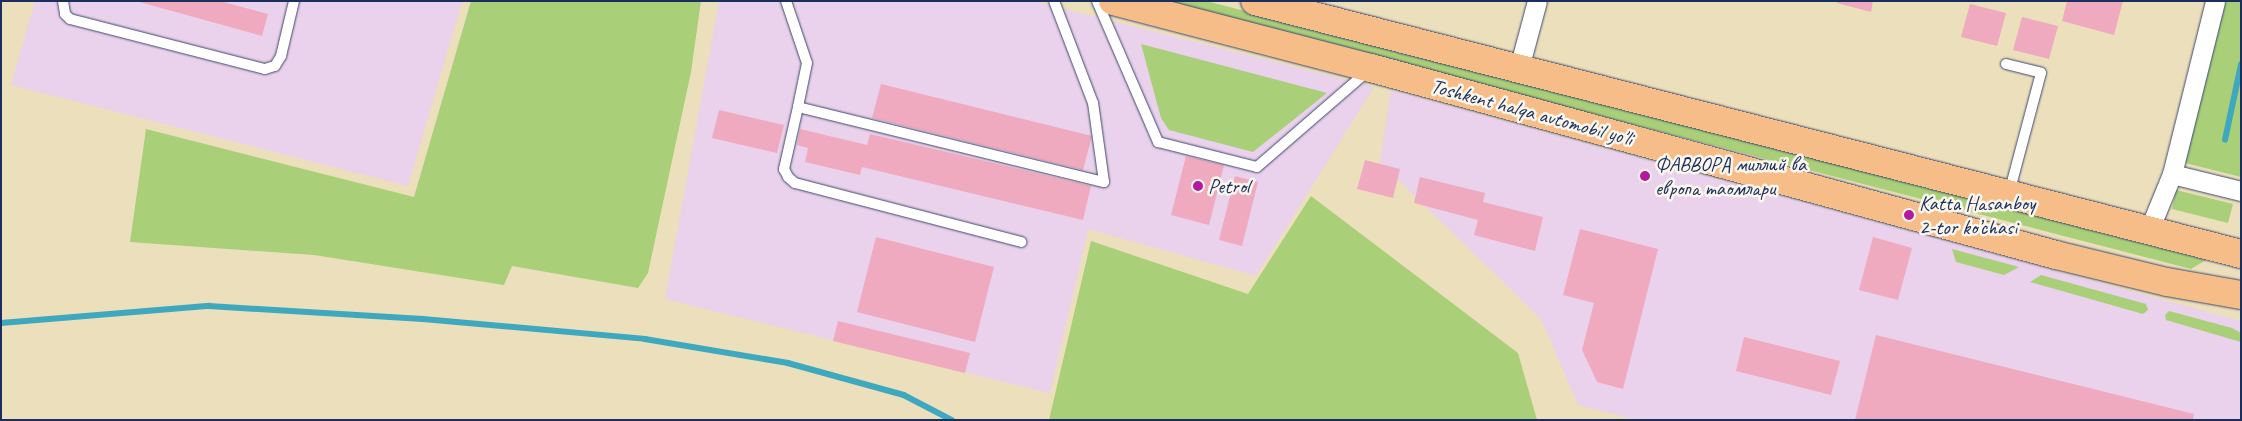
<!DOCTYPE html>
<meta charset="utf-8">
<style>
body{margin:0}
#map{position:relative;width:2242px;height:421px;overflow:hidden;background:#ecdfbc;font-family:Caveat,sans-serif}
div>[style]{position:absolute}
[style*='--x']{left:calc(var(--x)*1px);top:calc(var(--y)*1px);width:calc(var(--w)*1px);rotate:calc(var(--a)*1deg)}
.built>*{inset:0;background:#ead1ec}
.green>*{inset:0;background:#a9cf79}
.stream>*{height:5.5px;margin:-2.75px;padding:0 2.75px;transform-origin:2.75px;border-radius:2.75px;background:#3ea8be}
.building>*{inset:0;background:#f0aac0}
.roads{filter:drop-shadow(0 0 1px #3a496c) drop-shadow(0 0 1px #3a496c)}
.lane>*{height:10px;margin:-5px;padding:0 5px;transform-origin:5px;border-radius:5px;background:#fff}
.street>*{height:19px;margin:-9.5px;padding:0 9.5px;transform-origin:9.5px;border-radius:9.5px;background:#fff}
.highway>*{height:28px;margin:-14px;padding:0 14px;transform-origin:14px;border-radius:14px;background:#f7bd88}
.dots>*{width:14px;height:14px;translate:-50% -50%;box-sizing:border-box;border:2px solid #fbf7ec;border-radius:50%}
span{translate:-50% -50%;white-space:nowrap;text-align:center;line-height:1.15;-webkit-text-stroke:5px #fbf7ec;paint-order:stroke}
.street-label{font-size:21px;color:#1b2f5e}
.poi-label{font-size:21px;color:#1b2f5e}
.left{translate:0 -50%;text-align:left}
.frame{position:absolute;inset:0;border:2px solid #1b2f5e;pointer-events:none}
</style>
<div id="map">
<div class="built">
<div style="clip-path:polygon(35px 1px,462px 1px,408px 186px,11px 85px)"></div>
<div style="clip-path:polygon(719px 1px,1033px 1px,1374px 87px,1256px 276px,1088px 229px,1050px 393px,665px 299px)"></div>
<div style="clip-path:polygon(1391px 90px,2241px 321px,2241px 420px,1639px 420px,1578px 405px,1541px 319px,1380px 162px)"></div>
</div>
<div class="green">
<div style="clip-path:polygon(471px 1px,701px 1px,691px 72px,648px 273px,638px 288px,512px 266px,504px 285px,314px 255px,130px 242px,146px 129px,414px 197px)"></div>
<div style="clip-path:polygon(1157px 1px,1206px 1px,2206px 260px,2191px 269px)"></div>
<div style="clip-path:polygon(2226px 1px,2241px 1px,2241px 177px,2185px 163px)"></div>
<div style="clip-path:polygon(1141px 44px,1327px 93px,1253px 152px,1169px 130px,1161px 118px)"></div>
<div style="clip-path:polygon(2176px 190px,2233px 204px,2228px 223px,2172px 209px)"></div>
<div style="clip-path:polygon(1311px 196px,1518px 353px,1537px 420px,1049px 420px,1091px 241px,1248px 294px)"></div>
<div style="clip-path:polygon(1952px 249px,2019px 267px,2004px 275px,1956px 262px)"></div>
<div style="clip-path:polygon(2041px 275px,2146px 304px,2148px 310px,2143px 314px,2030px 282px)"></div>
<div style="clip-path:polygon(2169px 311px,2232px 328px,2241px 333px,2241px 342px,2166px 320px,2165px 315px)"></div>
</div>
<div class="stream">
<div style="--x:2225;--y:140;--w:77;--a:-78"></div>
<div style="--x:1;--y:323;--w:209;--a:-4.7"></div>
<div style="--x:209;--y:306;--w:214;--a:3.5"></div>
<div style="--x:423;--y:319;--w:223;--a:5.1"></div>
<div style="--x:645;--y:339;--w:145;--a:9.5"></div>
<div style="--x:788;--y:363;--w:120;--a:15.4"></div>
<div style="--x:904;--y:395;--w:54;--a:27.5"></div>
</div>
<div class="building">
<div style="clip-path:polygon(136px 1px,220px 1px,268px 14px,262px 36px)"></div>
<div style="clip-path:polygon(1837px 1px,1873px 1px,1871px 12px,1837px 3px)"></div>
<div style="clip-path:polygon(2067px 1px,2123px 1px,2114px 35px,2062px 21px)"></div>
<div style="clip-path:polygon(1970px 4px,2006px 13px,1997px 46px,1961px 37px)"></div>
<div style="clip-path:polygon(2022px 17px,2058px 26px,2049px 59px,2013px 50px)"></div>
<div style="clip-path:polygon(881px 84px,1092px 136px,1083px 170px,872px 118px)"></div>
<div style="clip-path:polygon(719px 110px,784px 125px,777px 153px,712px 138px)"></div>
<div style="clip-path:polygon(800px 129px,867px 145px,870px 134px,1091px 186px,1083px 220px,862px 167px,860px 175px,805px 162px,808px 148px,797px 145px)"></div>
<div style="clip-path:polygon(1186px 156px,1224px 165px,1209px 225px,1171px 215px)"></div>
<div style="clip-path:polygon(1365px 160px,1400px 169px,1393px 198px,1357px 189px)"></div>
<div style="clip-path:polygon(1235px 176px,1258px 182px,1242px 246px,1219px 240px)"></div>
<div style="clip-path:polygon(1420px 177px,1485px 193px,1483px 202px,1543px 217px,1535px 251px,1474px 235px,1478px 220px,1414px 203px)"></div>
<div style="clip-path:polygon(1580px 229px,1658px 249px,1623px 389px,1597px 382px,1582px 350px,1594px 303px,1563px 295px)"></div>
<div style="clip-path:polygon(876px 237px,994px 267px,975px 342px,857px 312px)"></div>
<div style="clip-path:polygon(1873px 237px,1912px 248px,1898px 300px,1859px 290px)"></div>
<div style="clip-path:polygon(838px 321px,970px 353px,965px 373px,833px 341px)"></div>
<div style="clip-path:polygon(1876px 335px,2194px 414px,2193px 420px,1855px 420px)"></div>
<div style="clip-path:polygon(1744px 337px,1840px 361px,1831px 395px,1736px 371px)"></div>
</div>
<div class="roads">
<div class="lane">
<div style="--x:63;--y:1;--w:13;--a:81"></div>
<div style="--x:65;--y:14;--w:7;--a:45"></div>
<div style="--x:70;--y:19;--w:201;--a:14.4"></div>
<div style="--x:265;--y:69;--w:10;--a:-17"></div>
<div style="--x:275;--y:66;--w:12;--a:-59"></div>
<div style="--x:281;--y:56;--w:57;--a:-76.7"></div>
<div style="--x:786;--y:1;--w:65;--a:71.3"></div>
<div style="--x:807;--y:63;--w:45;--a:101.6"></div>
<div style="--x:798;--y:107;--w:315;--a:13.8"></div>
<div style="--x:1104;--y:182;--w:80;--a:-97.9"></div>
<div style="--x:1093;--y:103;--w:109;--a:-110.9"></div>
<div style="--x:1097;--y:1;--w:154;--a:66.6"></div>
<div style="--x:1158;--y:142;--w:102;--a:14.2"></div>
<div style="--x:1257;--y:167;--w:148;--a:-40.9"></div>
<div style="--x:2006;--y:64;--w:36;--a:14"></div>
<div style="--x:2041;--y:73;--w:124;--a:104.9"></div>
<div style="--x:798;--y:107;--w:64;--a:102.7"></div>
<div style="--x:784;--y:169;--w:9;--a:63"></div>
<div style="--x:788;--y:177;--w:9;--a:41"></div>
<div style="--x:795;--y:183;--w:234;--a:14.6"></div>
</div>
<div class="street">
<div style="--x:1519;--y:68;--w:69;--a:-75"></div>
<div style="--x:2172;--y:174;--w:71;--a:13.8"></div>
<div style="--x:2149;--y:230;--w:61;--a:-67.7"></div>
<div style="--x:2172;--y:174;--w:178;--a:-76"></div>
</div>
<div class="highway">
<div style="--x:1113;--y:1;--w:267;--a:14.6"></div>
<div style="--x:1371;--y:68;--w:710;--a:15.27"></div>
<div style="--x:2056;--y:255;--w:114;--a:13.7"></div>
<div style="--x:2167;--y:282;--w:75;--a:10"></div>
<div style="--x:1255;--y:1;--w:1018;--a:14.39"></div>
</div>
</div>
<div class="dots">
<div style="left:1645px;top:176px;background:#b5179e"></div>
<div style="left:1198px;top:186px;background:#b5179e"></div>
<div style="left:1909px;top:215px;background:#b5179e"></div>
</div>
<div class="street-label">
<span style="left:1532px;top:112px;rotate:15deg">Toshkent halqa avtomobil yo'li</span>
</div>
<div class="poi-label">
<span class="left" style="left:1655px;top:176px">ФАВВОРА миллий ва<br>европа таомлари</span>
<span class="left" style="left:1208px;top:186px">Petrol</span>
<span class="left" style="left:1919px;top:215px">Katta Hasanboy<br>2-tor ko’chasi</span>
</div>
<div class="frame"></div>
</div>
